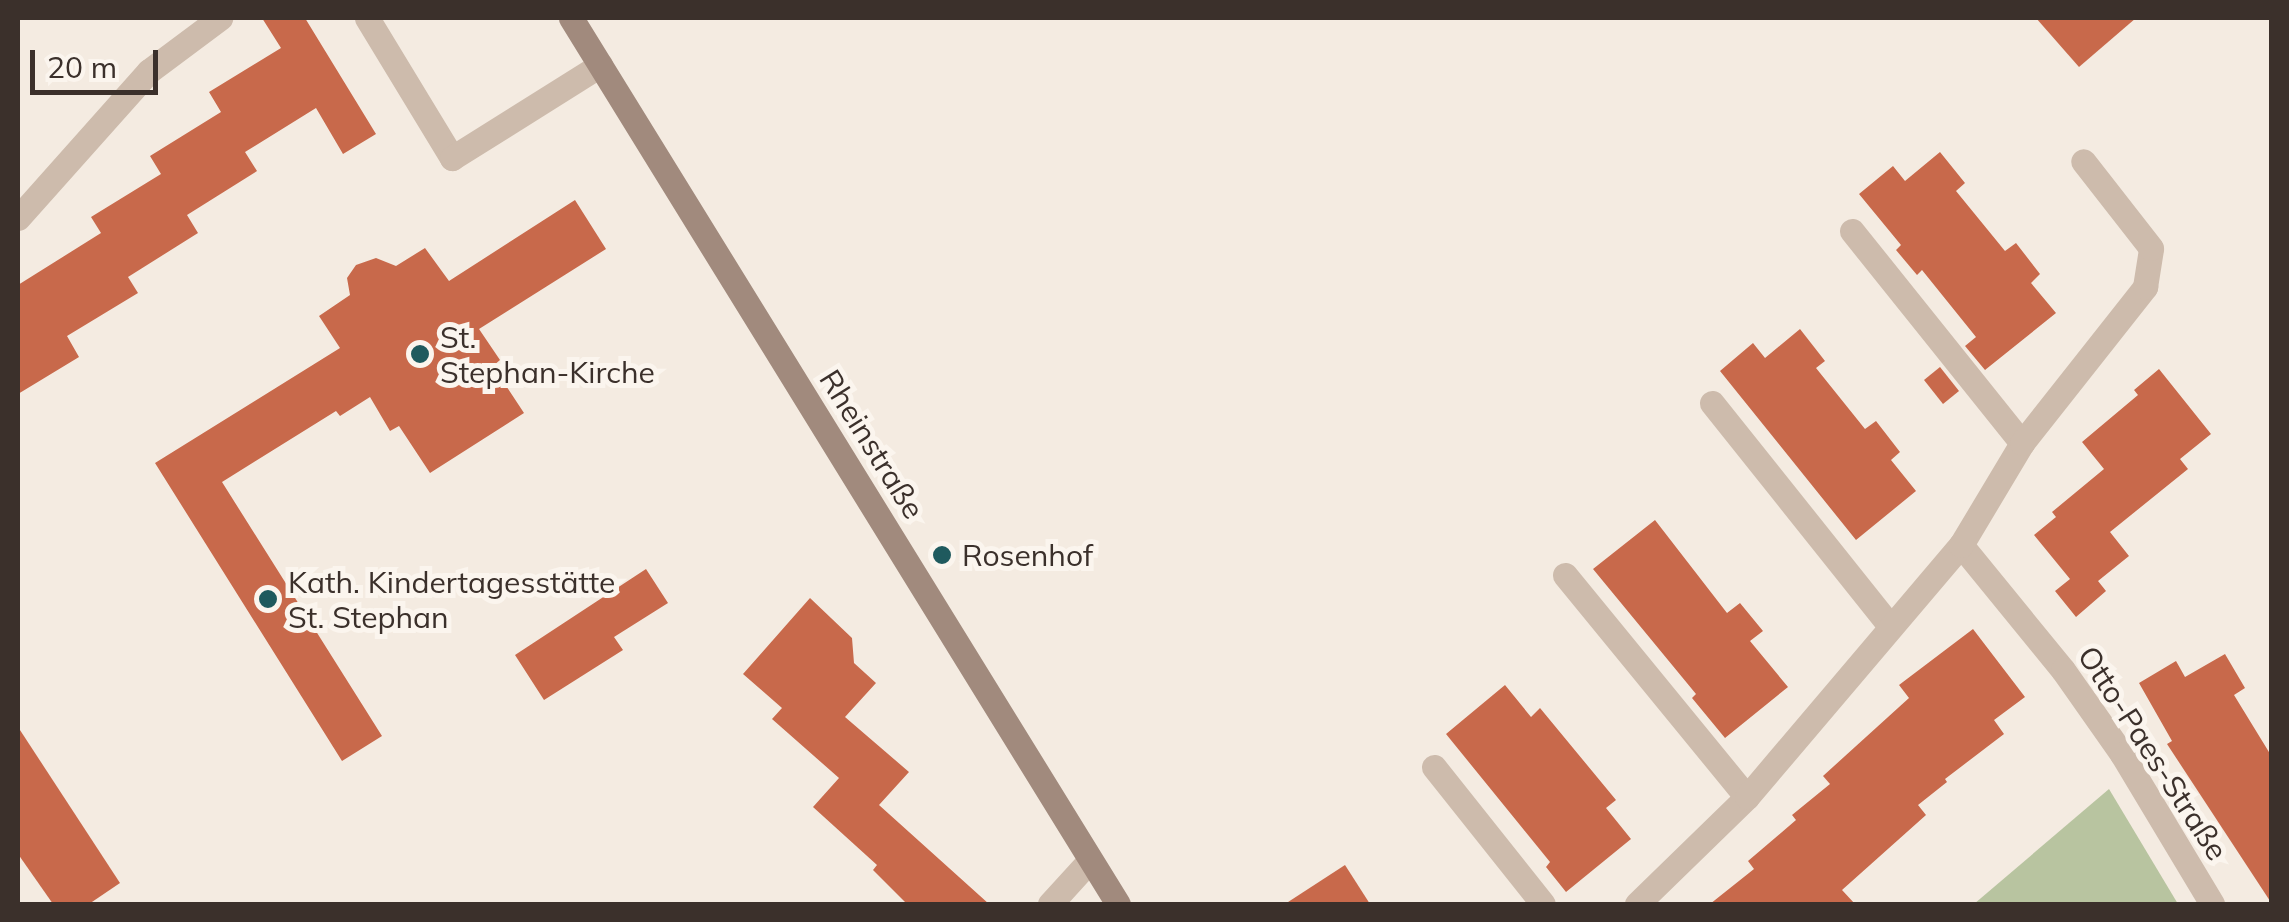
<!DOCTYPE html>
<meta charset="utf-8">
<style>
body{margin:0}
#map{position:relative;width:2289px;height:922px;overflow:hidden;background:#f4ebe1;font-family:Mulish,sans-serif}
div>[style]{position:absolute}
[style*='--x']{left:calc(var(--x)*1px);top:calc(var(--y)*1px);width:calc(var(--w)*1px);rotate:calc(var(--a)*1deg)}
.green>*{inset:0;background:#b8c4a0}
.building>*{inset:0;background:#c8694b}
.minor>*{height:25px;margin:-12.5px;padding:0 12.5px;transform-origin:12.5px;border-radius:12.5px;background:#cdbbac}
.secondary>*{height:25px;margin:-12.5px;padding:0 12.5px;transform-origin:12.5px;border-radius:12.5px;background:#a18a7d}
.dots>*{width:28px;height:28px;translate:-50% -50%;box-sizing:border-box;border:5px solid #fbf5ee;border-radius:50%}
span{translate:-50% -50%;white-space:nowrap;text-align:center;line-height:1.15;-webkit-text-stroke:10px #fbf5ee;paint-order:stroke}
.poi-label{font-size:30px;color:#3b302b}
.left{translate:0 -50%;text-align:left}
.street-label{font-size:30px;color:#3b302b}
.frame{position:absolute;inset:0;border:20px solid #3b302b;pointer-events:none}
.scale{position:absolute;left:30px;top:50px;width:128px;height:45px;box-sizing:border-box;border:5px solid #3b302b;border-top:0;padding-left:12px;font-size:30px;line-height:35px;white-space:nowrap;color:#3b302b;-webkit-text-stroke:8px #fbf5ee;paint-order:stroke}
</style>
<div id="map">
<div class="green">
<div style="clip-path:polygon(2109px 789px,2178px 904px,1974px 904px)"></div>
</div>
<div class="building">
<div style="clip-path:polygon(262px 18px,305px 18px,376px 134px,343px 154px,316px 108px,245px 152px,257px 171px,187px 215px,198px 233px,128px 277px,138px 293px,67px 336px,79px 357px,18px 394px,18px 285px,101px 233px,91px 217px,161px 174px,150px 156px,221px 112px,209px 92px,281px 48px)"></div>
<div style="clip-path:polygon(2036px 18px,2136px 18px,2079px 67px)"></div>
<div style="clip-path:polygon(1940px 152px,1965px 183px,1956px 191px,2005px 251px,2016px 243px,2040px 274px,2031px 283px,2056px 313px,1985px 370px,1965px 346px,1976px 337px,1922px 270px,1917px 275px,1896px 250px,1901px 245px,1859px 194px,1893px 166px,1905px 181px)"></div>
<div style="clip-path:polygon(575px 200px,606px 249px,479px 329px,500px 360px,493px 366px,524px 413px,430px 473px,399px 426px,390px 431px,370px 397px,340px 416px,336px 411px,222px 482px,382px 736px,342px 761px,155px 463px,340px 348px,319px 316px,350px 295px,347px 278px,356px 265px,376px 258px,396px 266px,425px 248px,449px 281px)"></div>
<div style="clip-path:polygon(1800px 329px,1825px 361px,1816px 368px,1865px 429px,1876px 421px,1900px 452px,1891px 460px,1916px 491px,1856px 540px,1720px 371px,1753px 343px,1765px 358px)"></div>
<div style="clip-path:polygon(1940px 367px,1959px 391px,1943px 404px,1924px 380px)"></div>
<div style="clip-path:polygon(2159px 369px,2211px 434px,2180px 459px,2188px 469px,2110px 532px,2129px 556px,2098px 581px,2106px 591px,2076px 617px,2055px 591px,2070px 579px,2034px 535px,2056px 517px,2052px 512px,2104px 469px,2082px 442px,2138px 395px,2134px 390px)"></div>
<div style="clip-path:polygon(1655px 520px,1727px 613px,1740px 603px,1763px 631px,1750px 641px,1788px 687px,1725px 738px,1692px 698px,1696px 694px,1593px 569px)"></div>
<div style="clip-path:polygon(646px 569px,668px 603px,614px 637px,623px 650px,544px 700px,515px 655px)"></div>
<div style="clip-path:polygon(810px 598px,852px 638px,854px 663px,876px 683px,845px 717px,909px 772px,879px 805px,989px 904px,907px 904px,873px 870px,877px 865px,813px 807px,839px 778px,772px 719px,782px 708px,743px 674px)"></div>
<div style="clip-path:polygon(1973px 629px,2025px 697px,1994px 720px,2004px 734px,1945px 779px,1947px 782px,1918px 805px,1926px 815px,1842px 890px,1855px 904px,1710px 904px,1754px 869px,1748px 861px,1796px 820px,1792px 815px,1830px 784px,1823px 776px,1909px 698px,1899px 685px)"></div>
<div style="clip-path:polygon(2225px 654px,2245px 688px,2234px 695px,2272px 757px,2272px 904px,2167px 744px,2172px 741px,2139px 683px,2176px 661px,2185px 677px)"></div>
<div style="clip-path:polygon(1505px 685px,1531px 717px,1540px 708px,1616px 800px,1606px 808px,1631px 839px,1566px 892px,1546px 867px,1550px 862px,1446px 734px)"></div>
<div style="clip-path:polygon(18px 727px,120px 883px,89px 904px,53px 904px,18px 854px)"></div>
<div style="clip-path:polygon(1345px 865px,1370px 904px,1285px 904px)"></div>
</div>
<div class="minor">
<div style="--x:367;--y:18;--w:164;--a:58.7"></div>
<div style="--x:452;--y:158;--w:175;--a:-32.1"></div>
<div style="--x:18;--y:218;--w:197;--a:-48.3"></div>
<div style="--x:149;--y:71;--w:89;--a:-36.7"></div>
<div style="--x:1852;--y:231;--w:272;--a:51.3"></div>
<div style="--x:1712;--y:403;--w:285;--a:51.4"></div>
<div style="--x:1961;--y:545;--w:161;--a:50.8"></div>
<div style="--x:2063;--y:670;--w:103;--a:54.9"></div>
<div style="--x:2122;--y:754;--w:175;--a:59"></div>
<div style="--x:1565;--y:575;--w:287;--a:50.7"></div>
<div style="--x:1434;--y:767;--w:175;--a:51.5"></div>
<div style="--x:1050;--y:904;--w:59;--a:-47.7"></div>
<div style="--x:1637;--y:904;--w:153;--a:-44.2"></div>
<div style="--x:1747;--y:797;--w:331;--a:-49.7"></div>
<div style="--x:1961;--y:545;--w:119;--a:-59.1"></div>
<div style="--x:2022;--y:443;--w:199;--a:-51.7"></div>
<div style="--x:2145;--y:287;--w:39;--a:-81"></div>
<div style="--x:2151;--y:248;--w:110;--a:-128"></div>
</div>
<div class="secondary">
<div style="--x:571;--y:18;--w:1041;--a:58.31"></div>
</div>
<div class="dots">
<div style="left:420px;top:354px;background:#1f5a5e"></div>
<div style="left:942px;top:555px;background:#1f5a5e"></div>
<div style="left:268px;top:599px;background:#1f5a5e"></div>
</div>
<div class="poi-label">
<span class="left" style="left:440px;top:354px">St.<br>Stephan-Kirche</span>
<span class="left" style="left:962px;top:555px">Rosenhof</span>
<span class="left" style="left:288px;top:599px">Kath. Kindertagesstätte<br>St. Stephan</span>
</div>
<div class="street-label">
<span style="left:872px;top:444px;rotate:58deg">Rheinstraße</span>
<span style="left:2153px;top:753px;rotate:57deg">Otto-Paes-Straße</span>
</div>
<div class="frame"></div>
<div class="scale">20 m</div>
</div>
